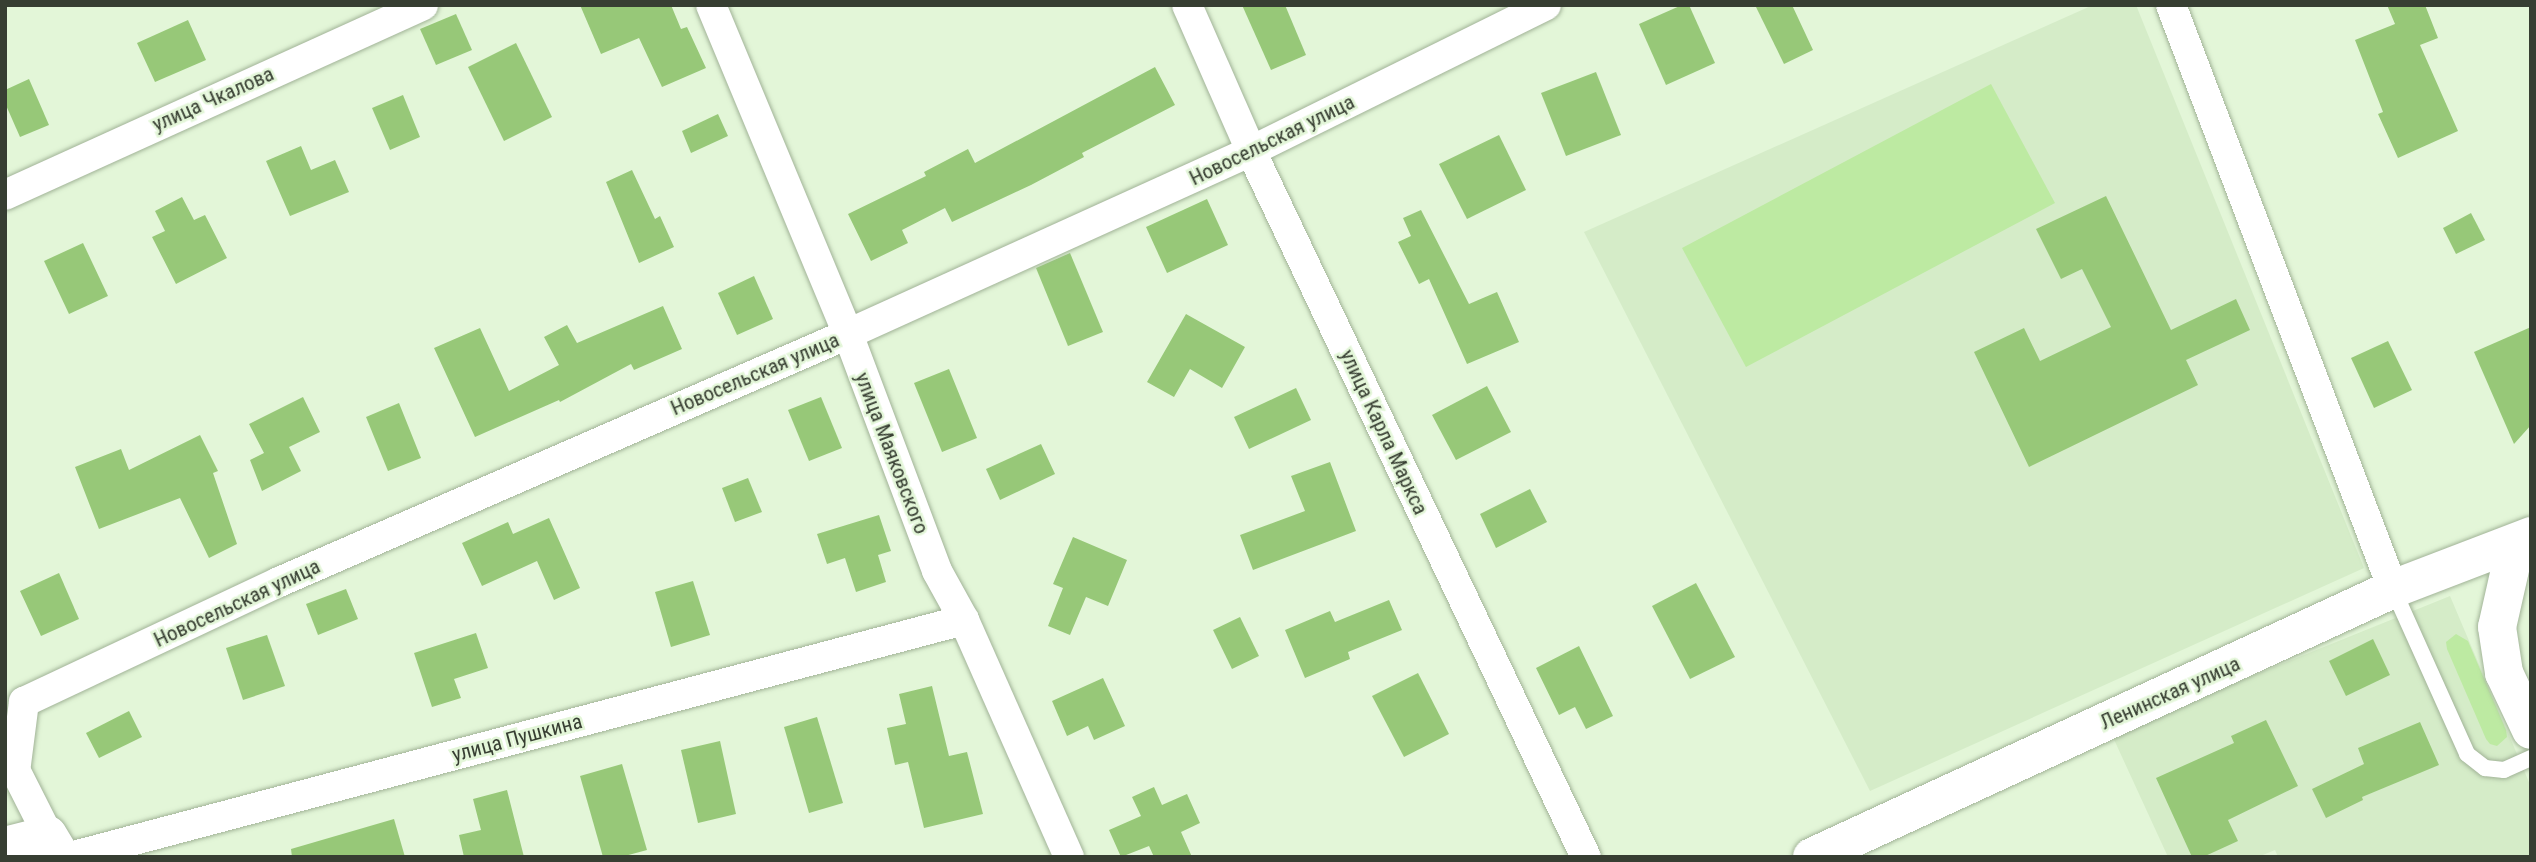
<!DOCTYPE html>
<meta charset="utf-8">
<style>
body{margin:0}
#map{position:relative;width:2536px;height:862px;overflow:hidden;background:#e3f6d8;font-family:"Roboto Condensed",sans-serif}
div>[style]{position:absolute}
[style*='--x']{left:calc(var(--x)*1px);top:calc(var(--y)*1px);width:calc(var(--w)*1px);rotate:calc(var(--a)*1deg)}
.built>*{inset:0;background:#d5ecc8}
.green>*{inset:0;background:#bdeaa2}
.building>*{inset:0;background:#97c878}
.roads{filter:drop-shadow(0 0 2px #a1b397) drop-shadow(0 0 2px #a1b397)}
.service>*{height:16px;margin:-8px;padding:0 8px;transform-origin:8px;border-radius:8px;background:#fff}
.minor>*{height:30px;margin:-15px;padding:0 15px;transform-origin:15px;border-radius:15px;background:#fff}
.tertiary>*{height:38px;margin:-19px;padding:0 19px;transform-origin:19px;border-radius:19px;background:#fff}
span{translate:-50% -50%;white-space:nowrap;text-align:center;line-height:1.15;-webkit-text-stroke:5px #e3f6d8;paint-order:stroke}
.street-label{font-size:21px;color:#373e32}
.frame{position:absolute;inset:0;border:7px solid #373e32;pointer-events:none}
</style>
<div id="map">
<div class="built">
<div style="clip-path:polygon(2093px 5px,2136px 5px,2364px 568px,1870px 791px,1584px 232px)"></div>
<div style="clip-path:polygon(2450px 596px,2531px 787px,2531px 857px,2278px 857px,2275px 850px,2258px 857px,2168px 857px,2111px 733px)"></div>
</div>
<div class="green">
<div style="clip-path:polygon(1991px 84px,2055px 203px,1746px 367px,1682px 248px)"></div>
<div style="clip-path:polygon(2456px 634px,2468px 641px,2506px 730px,2507px 737px,2497px 746px,2490px 744px,2486px 739px,2447px 649px,2446px 642px)"></div>
</div>
<div class="building">
<div style="clip-path:polygon(580px 5px,671px 5px,681px 29px,687px 27px,706px 68px,662px 87px,639px 38px,601px 54px)"></div>
<div style="clip-path:polygon(1242px 5px,1285px 5px,1306px 55px,1271px 70px)"></div>
<div style="clip-path:polygon(1682px 5px,1689px 5px,1715px 63px,1666px 85px,1639px 24px)"></div>
<div style="clip-path:polygon(1755px 5px,1792px 5px,1813px 50px,1784px 64px)"></div>
<div style="clip-path:polygon(2387px 5px,2425px 5px,2438px 38px,2420px 45px,2458px 131px,2398px 158px,2378px 114px,2383px 112px,2355px 40px,2395px 24px)"></div>
<div style="clip-path:polygon(456px 14px,472px 50px,436px 65px,420px 29px)"></div>
<div style="clip-path:polygon(188px 20px,206px 60px,155px 82px,137px 43px)"></div>
<div style="clip-path:polygon(516px 43px,552px 117px,504px 141px,468px 67px)"></div>
<div style="clip-path:polygon(1155px 67px,1175px 105px,1082px 153px,1084px 157px,1031px 185px,952px 222px,945px 208px,902px 230px,908px 243px,871px 261px,848px 214px,926px 176px,924px 172px,968px 149px,975px 163px)"></div>
<div style="clip-path:polygon(1596px 72px,1621px 135px,1566px 156px,1541px 93px)"></div>
<div style="clip-path:polygon(29px 79px,49px 125px,20px 137px,5px 103px,5px 90px)"></div>
<div style="clip-path:polygon(403px 95px,420px 137px,390px 150px,372px 108px)"></div>
<div style="clip-path:polygon(718px 114px,728px 136px,691px 153px,682px 131px)"></div>
<div style="clip-path:polygon(1499px 135px,1526px 190px,1467px 219px,1439px 164px)"></div>
<div style="clip-path:polygon(301px 146px,311px 170px,335px 160px,349px 192px,290px 216px,266px 161px)"></div>
<div style="clip-path:polygon(632px 170px,655px 219px,660px 216px,674px 247px,639px 263px,606px 182px)"></div>
<div style="clip-path:polygon(2106px 196px,2171px 330px,2236px 299px,2250px 330px,2186px 360px,2198px 385px,2029px 467px,1974px 352px,2024px 328px,2040px 361px,2111px 327px,2082px 269px,2061px 279px,2036px 229px)"></div>
<div style="clip-path:polygon(182px 197px,194px 220px,205px 215px,227px 258px,176px 284px,152px 237px,165px 231px,155px 211px)"></div>
<div style="clip-path:polygon(1207px 199px,1228px 245px,1167px 273px,1146px 227px)"></div>
<div style="clip-path:polygon(1421px 210px,1469px 304px,1497px 292px,1519px 342px,1467px 364px,1429px 279px,1419px 284px,1398px 242px,1411px 236px,1403px 218px)"></div>
<div style="clip-path:polygon(2471px 213px,2485px 240px,2456px 254px,2443px 228px)"></div>
<div style="clip-path:polygon(83px 243px,108px 296px,69px 314px,44px 261px)"></div>
<div style="clip-path:polygon(1070px 253px,1103px 332px,1068px 346px,1036px 268px)"></div>
<div style="clip-path:polygon(754px 276px,773px 319px,737px 335px,718px 293px)"></div>
<div style="clip-path:polygon(663px 306px,682px 349px,634px 370px,631px 364px,560px 402px,559px 400px,475px 437px,434px 348px,480px 328px,509px 391px,559px 365px,544px 337px,567px 325px,577px 343px)"></div>
<div style="clip-path:polygon(1186px 314px,1245px 347px,1222px 388px,1190px 369px,1174px 397px,1147px 382px)"></div>
<div style="clip-path:polygon(2531px 327px,2531px 425px,2514px 444px,2474px 352px)"></div>
<div style="clip-path:polygon(2388px 341px,2412px 390px,2374px 408px,2351px 358px)"></div>
<div style="clip-path:polygon(949px 369px,977px 438px,942px 452px,914px 383px)"></div>
<div style="clip-path:polygon(1487px 386px,1511px 432px,1456px 460px,1432px 415px)"></div>
<div style="clip-path:polygon(1296px 388px,1311px 420px,1249px 449px,1234px 417px)"></div>
<div style="clip-path:polygon(303px 397px,320px 432px,289px 447px,301px 471px,262px 491px,250px 460px,264px 453px,249px 424px)"></div>
<div style="clip-path:polygon(821px 397px,842px 448px,809px 461px,788px 410px)"></div>
<div style="clip-path:polygon(399px 403px,421px 458px,388px 471px,366px 417px)"></div>
<div style="clip-path:polygon(200px 435px,218px 471px,213px 473px,237px 544px,209px 558px,180px 498px,99px 529px,75px 467px,121px 449px,129px 470px)"></div>
<div style="clip-path:polygon(1041px 444px,1055px 474px,1000px 500px,986px 469px)"></div>
<div style="clip-path:polygon(1330px 462px,1356px 531px,1253px 570px,1240px 535px,1305px 511px,1291px 476px)"></div>
<div style="clip-path:polygon(748px 478px,762px 512px,735px 522px,722px 488px)"></div>
<div style="clip-path:polygon(1530px 489px,1547px 522px,1496px 548px,1480px 514px)"></div>
<div style="clip-path:polygon(879px 515px,891px 551px,878px 555px,886px 582px,856px 592px,845px 558px,827px 564px,817px 534px)"></div>
<div style="clip-path:polygon(549px 518px,580px 588px,554px 600px,537px 561px,482px 586px,462px 543px,508px 522px,513px 534px)"></div>
<div style="clip-path:polygon(1073px 537px,1127px 560px,1108px 606px,1086px 597px,1070px 635px,1048px 626px,1063px 588px,1053px 584px)"></div>
<div style="clip-path:polygon(59px 573px,79px 619px,41px 636px,20px 591px)"></div>
<div style="clip-path:polygon(693px 581px,710px 635px,671px 647px,655px 592px)"></div>
<div style="clip-path:polygon(1696px 583px,1735px 657px,1690px 679px,1652px 606px)"></div>
<div style="clip-path:polygon(346px 589px,358px 619px,318px 635px,306px 604px)"></div>
<div style="clip-path:polygon(1389px 600px,1402px 630px,1348px 652px,1350px 659px,1305px 678px,1285px 630px,1330px 611px,1335px 622px)"></div>
<div style="clip-path:polygon(1240px 617px,1259px 656px,1232px 669px,1213px 630px)"></div>
<div style="clip-path:polygon(476px 633px,488px 668px,454px 679px,461px 698px,432px 707px,414px 653px)"></div>
<div style="clip-path:polygon(267px 635px,285px 686px,243px 700px,226px 648px)"></div>
<div style="clip-path:polygon(2373px 639px,2390px 675px,2346px 696px,2329px 661px)"></div>
<div style="clip-path:polygon(1579px 646px,1613px 716px,1586px 729px,1575px 707px,1559px 715px,1536px 668px)"></div>
<div style="clip-path:polygon(1418px 673px,1449px 734px,1404px 757px,1372px 696px)"></div>
<div style="clip-path:polygon(1103px 678px,1125px 726px,1094px 740px,1088px 726px,1067px 736px,1052px 701px)"></div>
<div style="clip-path:polygon(932px 686px,949px 756px,967px 752px,983px 814px,924px 828px,908px 762px,895px 765px,887px 728px,906px 724px,899px 694px)"></div>
<div style="clip-path:polygon(129px 711px,142px 737px,99px 758px,86px 733px)"></div>
<div style="clip-path:polygon(817px 717px,843px 803px,809px 813px,784px 727px)"></div>
<div style="clip-path:polygon(2266px 720px,2298px 786px,2228px 820px,2238px 841px,2203px 857px,2192px 857px,2156px 778px,2234px 743px,2231px 736px)"></div>
<div style="clip-path:polygon(2420px 722px,2439px 765px,2362px 797px,2363px 800px,2326px 818px,2312px 789px,2364px 764px,2358px 748px)"></div>
<div style="clip-path:polygon(720px 741px,736px 814px,698px 823px,681px 750px)"></div>
<div style="clip-path:polygon(622px 764px,647px 850px,621px 857px,603px 857px,580px 776px)"></div>
<div style="clip-path:polygon(1154px 787px,1162px 805px,1187px 794px,1200px 823px,1181px 832px,1192px 857px,1154px 857px,1149px 846px,1121px 857px,1109px 830px,1141px 816px,1132px 797px)"></div>
<div style="clip-path:polygon(507px 790px,524px 857px,464px 857px,459px 835px,481px 830px,473px 799px)"></div>
<div style="clip-path:polygon(394px 819px,405px 857px,292px 857px,291px 849px)"></div>
</div>
<div class="roads">
<div class="service">
<div style="--x:2393;--y:589;--w:181;--a:65.8"></div>
<div style="--x:2467;--y:754;--w:23;--a:38"></div>
<div style="--x:2485;--y:768;--w:19;--a:6"></div>
<div style="--x:2504;--y:770;--w:30;--a:-24"></div>
</div>
<div class="minor">
<div style="--x:711;--y:5;--w:356;--a:67.4"></div>
<div style="--x:848;--y:334;--w:253;--a:69.4"></div>
<div style="--x:937;--y:571;--w:56;--a:61.1"></div>
<div style="--x:964;--y:620;--w:259;--a:66.1"></div>
<div style="--x:1187;--y:5;--w:159;--a:66.3"></div>
<div style="--x:1251;--y:151;--w:781;--a:64.62"></div>
<div style="--x:2171;--y:5;--w:625;--a:69.19"></div>
<div style="--x:5;--y:195;--w:459;--a:-24.4"></div>
<div style="--x:7;--y:754;--w:91;--a:63.2"></div>
<div style="--x:15;--y:772;--w:71;--a:-82.7"></div>
<div style="--x:24;--y:702;--w:282;--a:-25.2"></div>
<div style="--x:279;--y:582;--w:621;--a:-23.55"></div>
<div style="--x:848;--y:334;--w:443;--a:-24.4"></div>
<div style="--x:1251;--y:151;--w:329;--a:-26.3"></div>
<div style="--x:70;--y:857;--w:925;--a:-14.85"></div>
</div>
<div class="tertiary">
<div style="--x:2516;--y:543;--w:86;--a:102.7"></div>
<div style="--x:2497;--y:627;--w:47;--a:81.3"></div>
<div style="--x:2504;--y:673;--w:63;--a:64.7"></div>
<div style="--x:5;--y:846;--w:44;--a:-14.3"></div>
<div style="--x:48;--y:835;--w:26;--a:59"></div>
<div style="--x:1812;--y:857;--w:640;--a:-24.76"></div>
<div style="--x:2393;--y:589;--w:148;--a:-21"></div>
</div>
</div>
<div class="street-label">
<span style="left:213px;top:99px;rotate:-24deg">улица Чкалова</span>
<span style="left:1272px;top:140px;rotate:-26deg">Новосельская улица</span>
<span style="left:755px;top:374px;rotate:-23deg">Новосельская улица</span>
<span style="left:1384px;top:432px;rotate:65deg">улица Карла Маркса</span>
<span style="left:892px;top:453px;rotate:69deg">улица Маяковского</span>
<span style="left:237px;top:603px;rotate:-25deg">Новосельская улица</span>
<span style="left:2170px;top:693px;rotate:-24deg">Ленинская улица</span>
<span style="left:517px;top:738px;rotate:-15deg">улица Пушкина</span>
</div>
<div class="frame"></div>
</div>
